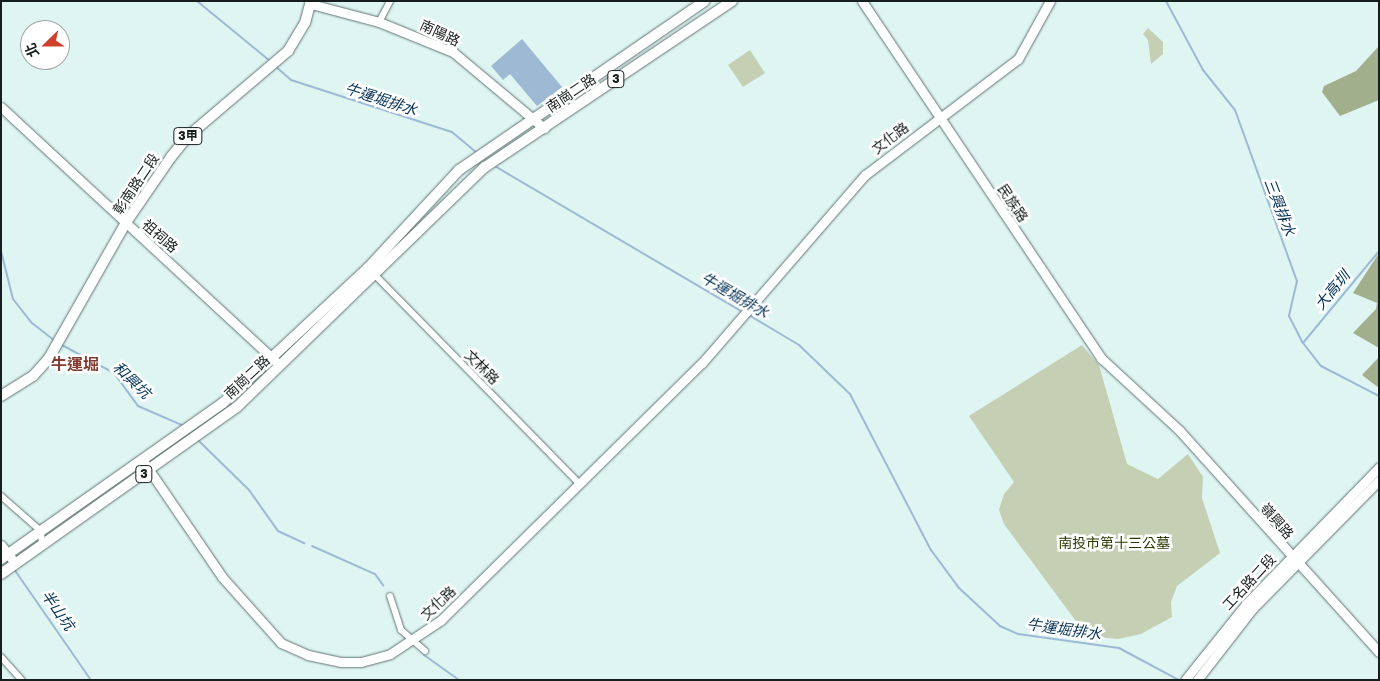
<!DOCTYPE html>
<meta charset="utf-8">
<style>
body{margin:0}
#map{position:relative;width:1380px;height:681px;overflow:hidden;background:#def5f2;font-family:"Golos Text","Noto Sans TC",sans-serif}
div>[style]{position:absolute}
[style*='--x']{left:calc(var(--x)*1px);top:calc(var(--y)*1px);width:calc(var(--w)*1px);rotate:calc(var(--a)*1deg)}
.green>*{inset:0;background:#c4cfb4}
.forest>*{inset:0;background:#a2af8d}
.water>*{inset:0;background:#9eb9d4}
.stream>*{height:2px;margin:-1px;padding:0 1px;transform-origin:1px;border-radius:1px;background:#9eb9d4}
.roads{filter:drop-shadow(0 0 1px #607472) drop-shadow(0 0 1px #607472)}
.street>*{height:6px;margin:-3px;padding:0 3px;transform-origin:3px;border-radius:3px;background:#fff}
.secondary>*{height:9px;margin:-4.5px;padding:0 4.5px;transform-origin:4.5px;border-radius:4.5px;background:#fff}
.primary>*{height:10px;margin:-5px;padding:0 5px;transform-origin:5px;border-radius:5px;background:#fff}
span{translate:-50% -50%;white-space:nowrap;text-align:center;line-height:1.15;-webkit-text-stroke:5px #fff;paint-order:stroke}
.shield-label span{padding:1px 4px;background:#fff;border:1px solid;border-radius:4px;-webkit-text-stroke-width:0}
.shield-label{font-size:12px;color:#171f1e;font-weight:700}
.street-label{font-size:14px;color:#171f1e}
.park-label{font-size:14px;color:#2a3901}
.water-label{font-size:15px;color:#053256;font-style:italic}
.quarter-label{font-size:16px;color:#823c30;font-weight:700}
.frame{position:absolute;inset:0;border:2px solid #171f1e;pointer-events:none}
.north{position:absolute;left:20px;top:20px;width:50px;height:50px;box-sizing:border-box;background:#fff;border:1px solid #a2a5a5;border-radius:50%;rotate:248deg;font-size:14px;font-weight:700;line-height:20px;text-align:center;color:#171f1e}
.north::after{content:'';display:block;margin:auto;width:18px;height:22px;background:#cd412c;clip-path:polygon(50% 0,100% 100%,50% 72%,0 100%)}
</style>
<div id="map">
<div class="green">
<div style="clip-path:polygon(1148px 28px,1163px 42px,1163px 54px,1151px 64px,1148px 40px,1143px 34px)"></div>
<div style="clip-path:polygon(750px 50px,765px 73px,743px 87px,728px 65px)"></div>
<div style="clip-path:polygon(1082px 345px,1099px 365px,1127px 464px,1158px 479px,1188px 454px,1203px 477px,1202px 498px,1220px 553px,1177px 586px,1171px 602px,1172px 617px,1141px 634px,1118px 639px,1087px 636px,1004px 524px,999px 510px,1004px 494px,1014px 482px,969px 416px)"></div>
</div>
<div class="forest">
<div style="clip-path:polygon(1379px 46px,1379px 100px,1340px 116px,1322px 92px,1324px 86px,1356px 71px)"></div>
<div style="clip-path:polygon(1379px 253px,1379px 348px,1353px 333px,1376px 309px,1377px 303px,1353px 293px)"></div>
<div style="clip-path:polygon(1379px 357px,1379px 388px,1362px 375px)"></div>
</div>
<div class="water">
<div style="clip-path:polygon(522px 39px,562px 87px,537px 106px,510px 74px,503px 80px,491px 66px)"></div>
</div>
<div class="stream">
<div style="--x:197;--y:1;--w:94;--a:39.4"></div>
<div style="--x:1166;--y:1;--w:78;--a:61.8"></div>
<div style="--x:1203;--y:70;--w:51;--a:51.3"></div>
<div style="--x:1235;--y:110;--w:182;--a:70.1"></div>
<div style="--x:1297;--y:281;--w:36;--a:103"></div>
<div style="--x:1289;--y:316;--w:30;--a:63"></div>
<div style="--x:1303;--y:343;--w:29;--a:52"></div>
<div style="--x:1321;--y:366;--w:65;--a:27.3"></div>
<div style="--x:275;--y:66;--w:21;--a:41"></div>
<div style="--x:291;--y:80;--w:169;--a:17.9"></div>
<div style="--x:452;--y:132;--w:33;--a:40"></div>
<div style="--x:493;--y:165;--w:290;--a:30.5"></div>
<div style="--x:1;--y:251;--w:49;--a:76"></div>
<div style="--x:13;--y:299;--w:31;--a:52"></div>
<div style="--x:32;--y:323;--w:28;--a:38"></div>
<div style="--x:747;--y:314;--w:61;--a:30.8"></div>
<div style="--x:799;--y:345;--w:71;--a:43.9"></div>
<div style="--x:850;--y:394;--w:176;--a:62.6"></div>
<div style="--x:931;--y:550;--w:47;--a:53.6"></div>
<div style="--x:959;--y:588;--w:56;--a:42.8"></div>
<div style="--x:1000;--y:626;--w:20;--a:24"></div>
<div style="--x:1018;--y:634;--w:102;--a:7.9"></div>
<div style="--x:1119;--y:648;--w:68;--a:28.1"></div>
<div style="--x:1303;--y:343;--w:119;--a:-50.4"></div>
<div style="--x:60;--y:344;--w:61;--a:28.2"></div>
<div style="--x:114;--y:373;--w:41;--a:54"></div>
<div style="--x:138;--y:406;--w:50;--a:23.5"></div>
<div style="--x:199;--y:441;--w:70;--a:44.4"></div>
<div style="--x:249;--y:490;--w:50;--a:54.7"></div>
<div style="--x:278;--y:531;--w:29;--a:25"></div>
<div style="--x:312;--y:546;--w:69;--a:24"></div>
<div style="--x:375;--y:574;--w:14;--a:54"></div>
<div style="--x:14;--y:569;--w:135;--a:55.3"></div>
<div style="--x:424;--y:655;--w:43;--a:35.5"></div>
</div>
<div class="roads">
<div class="street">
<div style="--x:379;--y:22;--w:24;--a:-62"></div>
<div style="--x:373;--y:273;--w:294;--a:45.6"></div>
<div style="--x:1;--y:496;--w:53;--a:41.2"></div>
<div style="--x:41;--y:531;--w:14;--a:86"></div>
<div style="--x:390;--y:596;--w:36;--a:72"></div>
<div style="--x:401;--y:630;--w:32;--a:41"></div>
<div style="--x:1;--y:657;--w:31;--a:48"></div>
</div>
<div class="secondary">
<div style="--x:862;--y:1;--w:430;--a:56.2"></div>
<div style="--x:1101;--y:358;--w:106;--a:42.7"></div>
<div style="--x:1179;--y:430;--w:299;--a:48"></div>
<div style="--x:311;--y:4;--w:70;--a:14.8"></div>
<div style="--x:379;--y:22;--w:80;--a:22.1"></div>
<div style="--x:453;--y:52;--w:119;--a:39.9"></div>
<div style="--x:1;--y:107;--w:375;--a:42.8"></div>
<div style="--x:143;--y:461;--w:140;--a:55.7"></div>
<div style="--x:222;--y:577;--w:89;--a:48.2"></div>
<div style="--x:281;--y:643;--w:30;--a:24"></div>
<div style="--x:308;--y:655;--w:34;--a:12"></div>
<div style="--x:341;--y:662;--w:20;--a:0"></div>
<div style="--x:361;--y:662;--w:30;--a:-15"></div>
<div style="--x:390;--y:654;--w:61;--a:-33.7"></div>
<div style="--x:441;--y:620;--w:366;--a:-44.6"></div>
<div style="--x:702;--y:363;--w:249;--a:-49.1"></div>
<div style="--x:865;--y:175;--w:192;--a:-37.2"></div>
<div style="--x:1018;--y:59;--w:66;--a:-61.1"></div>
<div style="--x:1;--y:545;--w:23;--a:52"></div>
<div style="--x:1185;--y:680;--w:97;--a:-51.2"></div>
<div style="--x:1246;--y:604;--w:191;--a:-45.8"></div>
<div style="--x:1197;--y:680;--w:90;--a:-52.2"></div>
<div style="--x:1252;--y:609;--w:181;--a:-45.4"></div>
</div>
<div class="primary">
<div style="--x:1;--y:396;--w:38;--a:-32"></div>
<div style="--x:33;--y:376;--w:24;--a:-48"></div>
<div style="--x:49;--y:358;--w:154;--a:-60.4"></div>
<div style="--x:125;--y:224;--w:81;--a:-55.5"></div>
<div style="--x:171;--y:157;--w:26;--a:-51"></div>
<div style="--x:187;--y:137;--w:133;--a:-40.4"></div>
<div style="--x:288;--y:51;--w:33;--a:-59"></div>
<div style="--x:305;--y:23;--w:23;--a:-75"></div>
<div style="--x:1;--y:559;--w:271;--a:-35.1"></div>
<div style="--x:223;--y:403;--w:198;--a:-43"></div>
<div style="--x:368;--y:268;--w:134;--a:-47.1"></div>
<div style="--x:459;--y:170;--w:298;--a:-34.5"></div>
<div style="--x:1;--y:574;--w:289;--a:-35.3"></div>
<div style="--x:237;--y:407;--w:345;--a:-44.1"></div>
<div style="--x:485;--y:167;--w:298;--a:-33.9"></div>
</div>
</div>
<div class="shield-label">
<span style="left:616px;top:79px">3</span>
<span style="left:188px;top:136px">3甲</span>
<span style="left:144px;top:474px">3</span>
</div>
<div class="street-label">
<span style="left:440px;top:33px;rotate:25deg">南陽路</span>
<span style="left:571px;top:93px;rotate:-34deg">南崗二路</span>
<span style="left:890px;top:138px;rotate:-37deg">文化路</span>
<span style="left:136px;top:184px;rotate:-56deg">彰南路二段</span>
<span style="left:1013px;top:203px;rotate:56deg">民族路</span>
<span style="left:160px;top:236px;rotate:41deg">祖祠路</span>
<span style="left:482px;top:367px;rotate:45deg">文林路</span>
<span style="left:247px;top:377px;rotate:-43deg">南崗二路</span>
<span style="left:1277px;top:521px;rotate:49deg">嶺興路</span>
<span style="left:1249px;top:582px;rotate:-47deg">工名路二段</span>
<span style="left:438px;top:603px;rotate:-43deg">文化路</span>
</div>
<div class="park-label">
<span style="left:1114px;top:543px">南投市第十三公墓</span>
</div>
<div class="water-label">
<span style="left:381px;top:99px;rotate:18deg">牛運堀排水</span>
<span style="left:1280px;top:207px;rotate:69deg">三興排水</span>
<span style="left:1332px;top:290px;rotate:-50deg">大高圳</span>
<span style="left:735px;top:295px;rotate:30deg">牛運堀排水</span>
<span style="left:132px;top:380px;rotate:44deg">和興坑</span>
<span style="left:58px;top:610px;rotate:55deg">半山坑</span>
<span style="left:1064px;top:629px;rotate:8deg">牛運堀排水</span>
</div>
<div class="quarter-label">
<span style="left:75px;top:364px">牛運堀</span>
</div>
<div class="frame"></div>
<div class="north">北</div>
</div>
